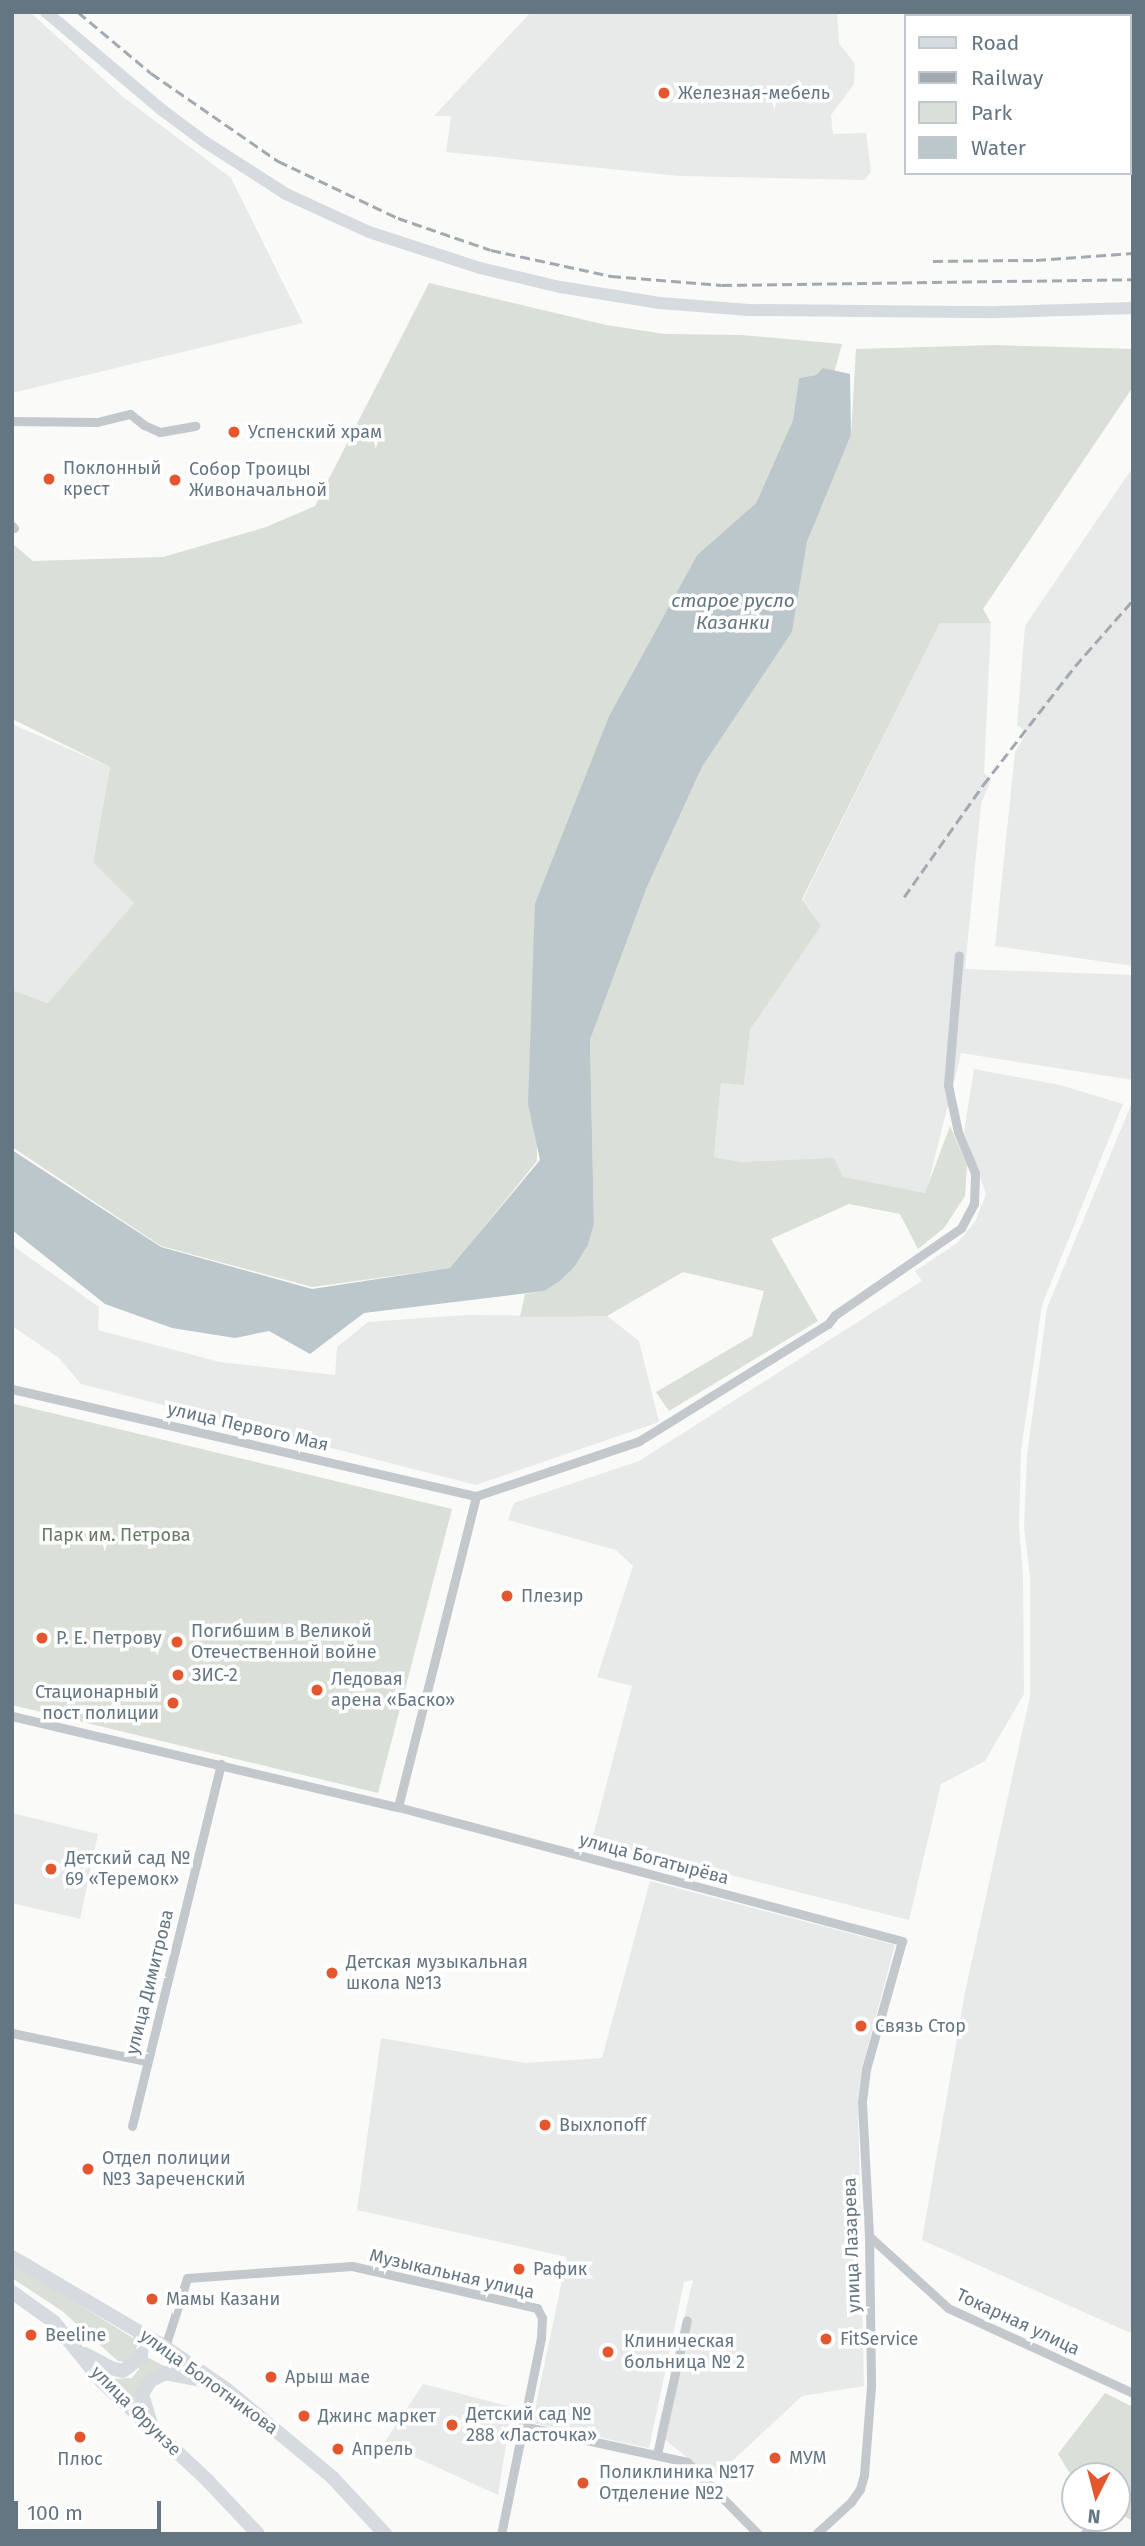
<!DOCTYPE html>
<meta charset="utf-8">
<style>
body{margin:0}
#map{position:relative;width:1145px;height:2546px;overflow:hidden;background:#fafaf8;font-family:"Fira Sans",sans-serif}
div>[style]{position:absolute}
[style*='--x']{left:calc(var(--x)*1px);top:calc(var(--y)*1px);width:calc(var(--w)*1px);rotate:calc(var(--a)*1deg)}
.built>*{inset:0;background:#e8e9e9}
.green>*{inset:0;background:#dadfd7}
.water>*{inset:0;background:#bbc7cb}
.street>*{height:9px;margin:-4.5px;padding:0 4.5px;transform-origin:4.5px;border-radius:4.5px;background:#c3c8cc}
.secondary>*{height:12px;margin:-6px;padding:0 6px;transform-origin:6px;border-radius:6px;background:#d6dbdf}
.primary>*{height:14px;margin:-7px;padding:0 7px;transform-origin:7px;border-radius:7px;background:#d6dbdf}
.rail>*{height:2.5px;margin-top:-1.25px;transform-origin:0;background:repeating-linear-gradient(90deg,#a2aab0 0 10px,transparent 0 15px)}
.dots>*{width:19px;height:19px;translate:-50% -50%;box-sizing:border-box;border:4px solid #fff;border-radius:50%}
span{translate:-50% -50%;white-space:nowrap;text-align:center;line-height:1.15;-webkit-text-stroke:7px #fff;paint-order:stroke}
.poi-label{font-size:18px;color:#657683}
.left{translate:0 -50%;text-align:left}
.right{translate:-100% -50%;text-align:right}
.street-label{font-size:18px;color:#657683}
.park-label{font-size:18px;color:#687a64}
.water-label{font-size:19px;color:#60757c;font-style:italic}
.frame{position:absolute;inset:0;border:14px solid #657683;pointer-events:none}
.legend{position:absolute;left:904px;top:14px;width:228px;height:161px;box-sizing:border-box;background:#fff;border:2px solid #c1c8cd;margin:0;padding:9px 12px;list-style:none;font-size:21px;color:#657683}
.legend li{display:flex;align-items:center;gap:14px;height:35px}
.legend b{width:35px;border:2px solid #c1c8cd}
.north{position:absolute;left:1061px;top:2462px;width:70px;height:70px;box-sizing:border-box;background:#fff;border:2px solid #c1c8cd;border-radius:50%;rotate:186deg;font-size:19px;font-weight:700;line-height:28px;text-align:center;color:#657683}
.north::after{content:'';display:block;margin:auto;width:24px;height:32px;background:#e4572e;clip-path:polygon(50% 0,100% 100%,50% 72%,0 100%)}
.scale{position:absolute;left:14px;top:2501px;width:147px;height:32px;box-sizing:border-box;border:4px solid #657683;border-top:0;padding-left:9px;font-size:21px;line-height:24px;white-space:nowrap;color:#657683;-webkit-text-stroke:5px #fff;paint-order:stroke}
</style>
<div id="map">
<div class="built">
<div style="clip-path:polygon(12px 12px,30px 12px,123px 97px,231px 178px,303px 323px,12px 393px)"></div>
<div style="clip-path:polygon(531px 12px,837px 12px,839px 43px,855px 64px,854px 84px,831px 115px,833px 134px,866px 133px,871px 172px,864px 180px,679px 176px,446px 152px,451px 116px,434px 116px)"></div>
<div style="clip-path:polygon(1133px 13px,1133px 198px,1127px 16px)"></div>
<div style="clip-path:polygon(1133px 467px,1133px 966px,995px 946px,1015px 752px,1027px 732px,1017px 725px,1025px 626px)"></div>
<div style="clip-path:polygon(940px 623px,991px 623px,984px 773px,991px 780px,981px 804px,965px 969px,1133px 975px,1133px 1080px,961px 1053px,926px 1193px,714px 1157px,721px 1083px,744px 1085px,750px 1030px,821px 926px,803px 899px)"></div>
<div style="clip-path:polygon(12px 724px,110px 767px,93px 861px,134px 903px,48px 1003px,12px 990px)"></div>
<div style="clip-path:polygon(974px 1069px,1060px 1085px,1123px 1104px,1042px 1305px,1021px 1451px,1019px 1527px,1023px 1575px,1024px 1694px,985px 1761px,941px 1784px,909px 1920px,592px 1840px,632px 1686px,597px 1677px,633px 1566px,616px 1550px,508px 1520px,514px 1503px,639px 1461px,922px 1281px,915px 1271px,957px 1243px,975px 1222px,986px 1194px,964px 1132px)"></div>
<div style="clip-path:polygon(1133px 1100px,1133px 2334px,922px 2240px,965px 1992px,1030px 1696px,1030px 1576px,1024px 1528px,1027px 1455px,1047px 1308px)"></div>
<div style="clip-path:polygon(12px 1245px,99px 1307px,98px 1330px,220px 1362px,335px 1375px,337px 1347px,368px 1322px,464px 1315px,607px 1316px,639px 1341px,659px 1422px,476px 1485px,81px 1384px,59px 1358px,12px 1326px)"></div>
<div style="clip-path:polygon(12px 1813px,98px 1834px,80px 1919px,12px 1903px)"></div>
<div style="clip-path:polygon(650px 1881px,895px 1945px,862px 2068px,858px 2099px,864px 2386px,802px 2396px,713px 2479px,657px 2433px,693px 2280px,684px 2282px,649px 2448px,532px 2423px,567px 2257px,357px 2210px,381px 2038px,525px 2063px,602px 2058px)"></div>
<div style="clip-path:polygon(423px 2384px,512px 2407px,498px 2495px,384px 2443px)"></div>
</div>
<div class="green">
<div style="clip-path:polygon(429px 283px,606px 325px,665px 334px,741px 335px,842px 344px,834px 373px,828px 369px,816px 375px,799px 378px,793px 420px,756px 503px,697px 555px,609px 716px,535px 903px,537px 1161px,451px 1268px,312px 1287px,161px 1246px,12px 1147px,12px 990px,48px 1003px,134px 903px,93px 862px,110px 767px,12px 719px,12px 543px,33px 561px,163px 557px,266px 527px,315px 506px)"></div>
<div style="clip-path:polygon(994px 345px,1133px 349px,1133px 387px,983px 609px,991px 623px,940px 623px,802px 899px,821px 926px,750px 1030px,744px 1085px,721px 1083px,714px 1157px,742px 1162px,834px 1158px,843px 1177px,925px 1193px,950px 1126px,967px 1165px,965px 1196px,944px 1228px,918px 1249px,900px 1214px,849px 1204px,771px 1239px,818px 1321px,669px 1411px,656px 1392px,752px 1336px,764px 1291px,683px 1272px,607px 1316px,520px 1317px,525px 1294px,544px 1291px,575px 1266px,588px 1245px,594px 1224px,590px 1040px,647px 887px,702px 767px,792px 632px,807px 542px,851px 435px,856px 349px)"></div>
<div style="clip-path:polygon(14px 1404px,452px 1509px,378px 1793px,12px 1705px)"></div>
<div style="clip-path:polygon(12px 2263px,133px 2338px,138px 2352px,125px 2362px,118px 2361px,62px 2311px,12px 2278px)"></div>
<div style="clip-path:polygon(139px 2353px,170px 2369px,156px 2372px,140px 2408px,112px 2379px,132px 2378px,139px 2369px)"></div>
<div style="clip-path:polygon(1105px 2393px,1133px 2407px,1133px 2521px,1117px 2512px,1117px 2476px,1075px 2476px,1075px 2482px,1058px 2454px)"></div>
</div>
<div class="water">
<div style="clip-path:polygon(823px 368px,850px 374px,851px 435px,807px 542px,792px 632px,702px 767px,647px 887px,590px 1040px,594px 1224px,588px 1245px,575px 1266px,561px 1280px,544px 1291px,364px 1313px,310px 1354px,269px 1331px,235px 1338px,172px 1328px,105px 1304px,12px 1230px,12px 1150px,161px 1247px,312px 1289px,450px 1268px,540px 1160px,528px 1104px,535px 903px,609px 716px,697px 555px,756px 503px,793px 420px,799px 378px,816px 375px)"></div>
</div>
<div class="street">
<div style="--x:12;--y:421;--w:85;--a:0.7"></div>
<div style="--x:97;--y:422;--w:34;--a:-14"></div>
<div style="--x:130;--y:414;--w:18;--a:38"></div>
<div style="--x:144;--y:425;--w:17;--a:24"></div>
<div style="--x:160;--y:432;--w:36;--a:-10"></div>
<div style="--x:12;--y:526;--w:3;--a:45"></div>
<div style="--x:12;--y:1389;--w:476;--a:13"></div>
<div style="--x:476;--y:1496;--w:172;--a:-18.6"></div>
<div style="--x:639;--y:1441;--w:222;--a:-31.8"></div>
<div style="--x:828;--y:1324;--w:11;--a:-52"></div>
<div style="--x:835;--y:1315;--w:153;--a:-34.6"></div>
<div style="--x:961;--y:1228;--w:27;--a:-62"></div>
<div style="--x:974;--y:1204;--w:31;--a:-88"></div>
<div style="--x:975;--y:1173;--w:44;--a:-112.5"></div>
<div style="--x:958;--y:1132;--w:48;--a:-102"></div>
<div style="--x:948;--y:1085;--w:130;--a:-85.2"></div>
<div style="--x:12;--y:1716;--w:397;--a:13.3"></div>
<div style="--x:398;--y:1807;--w:522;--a:14.89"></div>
<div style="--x:902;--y:1941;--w:133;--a:105.7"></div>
<div style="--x:866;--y:2069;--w:33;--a:97"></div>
<div style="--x:862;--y:2102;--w:134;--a:87"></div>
<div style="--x:869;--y:2236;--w:150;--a:89.2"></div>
<div style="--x:871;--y:2386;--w:89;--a:94.5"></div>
<div style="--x:864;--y:2475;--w:15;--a:106"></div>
<div style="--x:860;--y:2489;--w:16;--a:125"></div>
<div style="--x:851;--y:2502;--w:47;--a:137.6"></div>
<div style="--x:398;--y:1807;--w:321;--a:-75.9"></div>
<div style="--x:12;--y:2033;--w:137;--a:11.8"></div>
<div style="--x:132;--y:2126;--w:373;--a:-76.2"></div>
<div style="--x:869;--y:2236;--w:107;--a:42.3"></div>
<div style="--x:948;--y:2308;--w:204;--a:24.7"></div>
<div style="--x:165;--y:2347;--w:72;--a:-72.3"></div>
<div style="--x:187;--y:2278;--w:165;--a:-4.2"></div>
<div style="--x:352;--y:2266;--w:190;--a:12.8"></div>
<div style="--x:537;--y:2308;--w:11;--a:63"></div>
<div style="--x:542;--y:2318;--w:20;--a:93"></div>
<div style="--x:541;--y:2338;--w:200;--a:101.5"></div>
<div style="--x:522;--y:2426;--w:169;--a:12.3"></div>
<div style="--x:687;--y:2462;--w:101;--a:45.4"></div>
<div style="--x:657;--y:2454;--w:137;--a:-77.4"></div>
<div style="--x:1084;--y:2534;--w:22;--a:-43"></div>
</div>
<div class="secondary">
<div style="--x:46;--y:12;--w:152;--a:40.2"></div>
<div style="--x:162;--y:110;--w:54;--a:36.7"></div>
<div style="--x:205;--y:142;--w:96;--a:32.7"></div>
<div style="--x:286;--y:194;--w:91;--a:24.6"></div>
<div style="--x:369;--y:232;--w:117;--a:18"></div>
<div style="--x:480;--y:268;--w:82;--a:13.4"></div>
<div style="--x:560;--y:287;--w:101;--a:9.1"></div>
<div style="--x:660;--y:303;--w:89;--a:4.5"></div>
<div style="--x:749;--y:310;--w:248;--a:0.5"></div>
<div style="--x:997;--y:312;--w:136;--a:-1.7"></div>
</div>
<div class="primary">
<div style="--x:12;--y:2257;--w:178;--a:30.5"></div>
<div style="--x:165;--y:2347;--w:74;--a:34.5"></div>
<div style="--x:226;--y:2389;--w:138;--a:39.7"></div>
<div style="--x:332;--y:2477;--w:78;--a:47.1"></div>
<div style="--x:12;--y:2292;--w:52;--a:35.5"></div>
<div style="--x:54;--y:2322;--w:77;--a:51.3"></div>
<div style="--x:102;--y:2382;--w:144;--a:43"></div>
<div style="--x:207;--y:2480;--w:74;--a:46.6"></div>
<div style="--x:85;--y:2354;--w:30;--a:28"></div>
<div style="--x:111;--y:2368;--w:12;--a:14"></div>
<div style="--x:123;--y:2371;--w:23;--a:-38"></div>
<div style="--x:141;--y:2357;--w:13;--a:-86"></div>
<div style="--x:142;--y:2344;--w:13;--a:-103"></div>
<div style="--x:152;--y:2427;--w:34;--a:-107"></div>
<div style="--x:142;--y:2394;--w:15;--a:-58"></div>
<div style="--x:150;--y:2381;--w:17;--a:-28"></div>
<div style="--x:165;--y:2373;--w:43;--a:10.8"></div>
</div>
<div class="rail">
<div style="--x:78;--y:12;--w:95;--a:39.9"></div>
<div style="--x:151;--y:73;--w:155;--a:34.7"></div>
<div style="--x:278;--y:161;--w:133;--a:25.4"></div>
<div style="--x:398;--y:218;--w:98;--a:19"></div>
<div style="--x:491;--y:250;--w:123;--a:12.2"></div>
<div style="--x:611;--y:276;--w:111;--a:4.6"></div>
<div style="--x:722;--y:285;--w:411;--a:-0.8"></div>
<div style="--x:933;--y:261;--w:103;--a:-0.6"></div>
<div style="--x:1036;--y:260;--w:97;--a:-4.1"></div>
<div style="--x:904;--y:897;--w:137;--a:-54.8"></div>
<div style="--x:983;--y:785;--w:150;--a:-52.3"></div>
<div style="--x:1075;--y:666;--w:88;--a:-48.7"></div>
</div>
<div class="dots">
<div style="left:664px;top:93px;background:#e4572e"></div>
<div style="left:234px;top:432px;background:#e4572e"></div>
<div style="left:49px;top:479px;background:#e4572e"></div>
<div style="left:175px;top:480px;background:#e4572e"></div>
<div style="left:507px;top:1596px;background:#e4572e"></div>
<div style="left:42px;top:1638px;background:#e4572e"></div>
<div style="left:177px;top:1642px;background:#e4572e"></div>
<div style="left:178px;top:1675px;background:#e4572e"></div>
<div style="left:317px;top:1690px;background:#e4572e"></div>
<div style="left:173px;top:1703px;background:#e4572e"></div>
<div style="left:51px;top:1869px;background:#e4572e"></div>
<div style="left:332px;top:1973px;background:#e4572e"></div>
<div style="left:861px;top:2026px;background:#e4572e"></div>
<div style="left:545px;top:2125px;background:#e4572e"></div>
<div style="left:88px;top:2169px;background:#e4572e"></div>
<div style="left:519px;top:2269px;background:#e4572e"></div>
<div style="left:152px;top:2299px;background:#e4572e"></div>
<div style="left:31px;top:2335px;background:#e4572e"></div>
<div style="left:826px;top:2339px;background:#e4572e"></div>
<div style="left:608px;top:2352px;background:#e4572e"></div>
<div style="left:271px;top:2377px;background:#e4572e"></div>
<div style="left:304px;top:2416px;background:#e4572e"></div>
<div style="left:452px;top:2425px;background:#e4572e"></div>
<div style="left:80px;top:2437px;background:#e4572e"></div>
<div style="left:338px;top:2449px;background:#e4572e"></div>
<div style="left:775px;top:2458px;background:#e4572e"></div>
<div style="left:583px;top:2483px;background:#e4572e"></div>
</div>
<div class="poi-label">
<span class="left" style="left:678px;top:93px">Железная-мебель</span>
<span class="left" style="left:248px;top:432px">Успенский храм</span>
<span class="left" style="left:63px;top:479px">Поклонный<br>крест</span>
<span class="left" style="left:189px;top:480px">Собор Троицы<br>Живоначальной</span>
<span class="left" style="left:521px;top:1596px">Плезир</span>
<span class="left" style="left:191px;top:1642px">Погибшим в Великой<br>Отечественной войне</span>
<span class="left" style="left:56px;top:1638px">Р. Е. Петрову</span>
<span class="left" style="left:192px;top:1675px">ЗИС-2</span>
<span class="left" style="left:331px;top:1690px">Ледовая<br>арена «Баско»</span>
<span class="right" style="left:159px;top:1703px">Стационарный<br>пост полиции</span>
<span class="left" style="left:65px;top:1869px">Детский сад №<br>69 «Теремок»</span>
<span class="left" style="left:346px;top:1973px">Детская музыкальная<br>школа №13</span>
<span class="left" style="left:875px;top:2026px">Связь Стор</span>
<span class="left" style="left:559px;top:2125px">Выхлопoff</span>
<span class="left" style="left:102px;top:2169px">Отдел полиции<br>№3 Зареченский</span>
<span class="left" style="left:533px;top:2269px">Рафик</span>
<span class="left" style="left:166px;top:2299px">Мамы Казани</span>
<span class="left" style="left:45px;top:2335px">Beeline</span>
<span class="left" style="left:840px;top:2339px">FitService</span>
<span class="left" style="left:624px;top:2352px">Клиническая<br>больница № 2</span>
<span class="left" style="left:285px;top:2377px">Арыш мае</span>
<span class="left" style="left:466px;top:2425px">Детский сад №<br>288 «Ласточка»</span>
<span class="left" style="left:318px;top:2416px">Джинс маркет</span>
<span class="left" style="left:352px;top:2449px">Апрель</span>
<span class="left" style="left:789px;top:2458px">МУМ</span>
<span style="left:80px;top:2459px">Плюс</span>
<span class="left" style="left:599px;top:2483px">Поликлиника №17<br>Отделение №2</span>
</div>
<div class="street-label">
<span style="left:248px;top:1427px;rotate:13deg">улица Первого Мая</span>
<span style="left:654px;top:1859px;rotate:15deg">улица Богатырёва</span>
<span style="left:150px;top:1982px;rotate:-76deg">улица Димитрова</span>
<span style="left:852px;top:2245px;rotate:-92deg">улица Лазарева</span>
<span style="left:452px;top:2274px;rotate:13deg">Музыкальная улица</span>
<span style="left:1018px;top:2322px;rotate:25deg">Токарная улица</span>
<span style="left:209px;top:2382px;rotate:36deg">улица Болотникова</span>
<span style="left:136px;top:2411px;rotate:45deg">улица Фрунзе</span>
</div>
<div class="park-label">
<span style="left:116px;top:1535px">Парк им. Петрова</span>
</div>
<div class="water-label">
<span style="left:733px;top:612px">старое русло<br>Казанки</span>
</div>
<div class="frame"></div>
<ul class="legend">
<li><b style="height:9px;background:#d6dbdf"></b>Road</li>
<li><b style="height:9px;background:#a2aab0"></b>Railway</li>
<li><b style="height:19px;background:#dadfd7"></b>Park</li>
<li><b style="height:19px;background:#bbc7cb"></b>Water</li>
</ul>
<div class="north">N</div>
<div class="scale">100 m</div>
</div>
